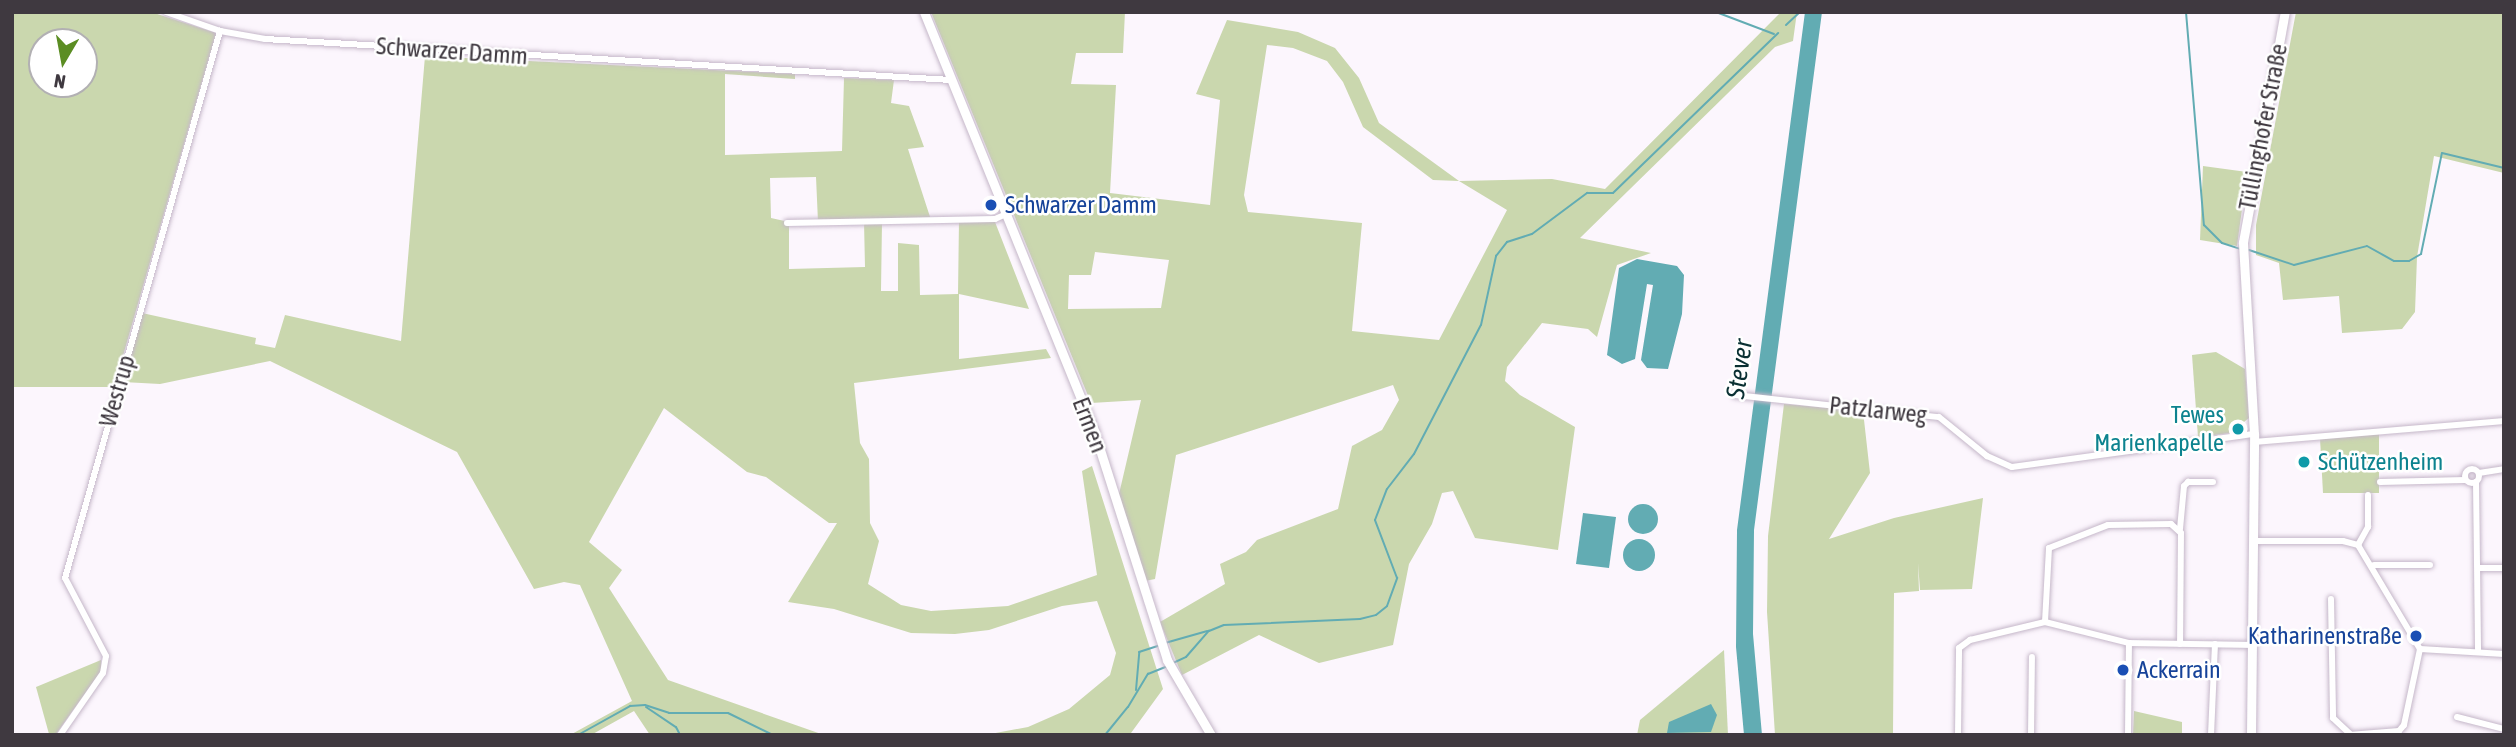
<!DOCTYPE html>
<meta charset="utf-8">
<style>
body{margin:0}
#map{position:relative;width:2516px;height:747px;overflow:hidden;background:#fcf6fd;font-family:"Asap Condensed",sans-serif}
div>[style]{position:absolute}
[style*='--x']{left:calc(var(--x)*1px);top:calc(var(--y)*1px);width:calc(var(--w)*1px);rotate:calc(var(--a)*1deg)}
.green>*{inset:0;background:#cad7ae}
.water>*{inset:0;background:#62acb3}
.round{border-radius:50%}
.stream>*{height:2px;margin:-1px;padding:0 1px;transform-origin:1px;border-radius:1px;background:#62acb3}
.roads{filter:drop-shadow(0 0 2px #c5b7c9) drop-shadow(0 0 2px #c5b7c9)}
.minor>*{height:6px;margin:-3px;padding:0 3px;transform-origin:3px;border-radius:3px;background:#fff}
.minor>.ring{margin:-3px;padding:0;box-sizing:content-box;background:none;border:6px solid #fff;border-radius:50%}
.secondary>*{height:9px;margin:-4.5px;padding:0 4.5px;transform-origin:4.5px;border-radius:4.5px;background:#fff}
.dots>*{width:19px;height:19px;translate:-50% -50%;box-sizing:border-box;border:4px solid #fff;border-radius:50%}
span{translate:-50% -50%;white-space:nowrap;text-align:center;line-height:1.15;-webkit-text-stroke:5px #fff;paint-order:stroke}
.street-label{font-size:24px;color:#3f3940}
.transit-label{font-size:24px;color:#164399}
.left{translate:0 -50%;text-align:left}
.right{translate:-100% -50%;text-align:right}
.culture-label{font-size:24px;color:#0d838f}
.water-label{font-size:26px;color:#0a3033;font-style:italic}
.frame{position:absolute;inset:0;border:14px solid #3f3940;pointer-events:none}
.north{position:absolute;left:28px;top:28px;width:70px;height:70px;box-sizing:border-box;background:#fff;border:2px solid #b2b0b3;border-radius:50%;rotate:190deg;font-size:19px;font-weight:700;line-height:28px;text-align:center;color:#3f3940}
.north::after{content:'';display:block;margin:auto;width:24px;height:32px;background:#5b8d23;clip-path:polygon(50% 0,100% 100%,50% 72%,0 100%)}
</style>
<div id="map">
<div class="green">
<div style="clip-path:polygon(evenodd,12px 12px,151px 12px,216px 33px,114px 387px,12px 387px,12px 12px,42px 42px,84px 42px,84px 84px,42px 84px,42px 42px)"></div>
<div style="clip-path:polygon(evenodd,931px 12px,1125px 12px,1123px 53px,1076px 53px,1071px 84px,1116px 85px,1110px 193px,1210px 205px,1220px 100px,1196px 94px,1227px 20px,1298px 32px,1335px 48px,1359px 78px,1379px 123px,1459px 181px,1552px 179px,1605px 189px,1781px 12px,1797px 12px,1793px 41px,1775px 47px,1580px 238px,1651px 253px,1617px 265px,1597px 337px,1588px 329px,1542px 323px,1507px 367px,1505px 381px,1520px 395px,1575px 427px,1558px 550px,1475px 538px,1453px 491px,1442px 493px,1432px 524px,1409px 564px,1393px 645px,1319px 663px,1259px 635px,1182px 675px,1160px 622px,1225px 584px,1220px 564px,1246px 552px,1257px 540px,1338px 509px,1352px 446px,1382px 430px,1399px 400px,1393px 385px,1176px 455px,1155px 579px,1145px 581px,1119px 494px,1141px 400px,1091px 403px,931px 12px,1267px 45px,1293px 48px,1327px 61px,1343px 82px,1363px 127px,1433px 180px,1459px 181px,1507px 210px,1439px 340px,1352px 331px,1362px 223px,1248px 212px,1244px 195px,1267px 45px,931px 12px,1095px 252px,1169px 260px,1161px 308px,1068px 309px,1069px 275px,1091px 275px,1095px 252px)"></div>
<div style="clip-path:polygon(2296px 12px,2504px 12px,2504px 173px,2434px 156px,2417px 257px,2415px 312px,2402px 329px,2342px 333px,2339px 296px,2283px 300px,2279px 263px,2256px 255px,2256px 225px)"></div>
<div style="clip-path:polygon(evenodd,425px 56px,795px 74px,795px 79px,725px 74px,725px 155px,842px 151px,844px 78px,894px 80px,891px 103px,909px 106px,924px 147px,908px 149px,931px 220px,882px 222px,881px 291px,898px 291px,898px 243px,919px 245px,920px 295px,958px 294px,959px 220px,995px 222px,1029px 309px,959px 294px,959px 359px,1046px 349px,1051px 358px,854px 383px,860px 443px,869px 459px,870px 523px,879px 541px,868px 584px,901px 605px,931px 611px,1008px 606px,1097px 575px,1082px 471px,1092px 466px,1163px 689px,1131px 733px,985px 735px,1028px 727px,1069px 709px,1110px 675px,1116px 653px,1097px 601px,1062px 606px,989px 630px,955px 634px,911px 633px,834px 609px,788px 602px,837px 523px,829px 523px,766px 477px,747px 472px,664px 408px,589px 542px,622px 570px,609px 588px,668px 680px,824px 735px,650px 735px,634px 711px,591px 735px,570px 735px,632px 701px,580px 585px,564px 582px,534px 589px,457px 452px,270px 361px,160px 384px,123px 382px,142px 313px,256px 338px,255px 344px,275px 348px,285px 315px,401px 341px,425px 56px,816px 177px,818px 222px,864px 222px,865px 267px,789px 269px,789px 222px,771px 218px,770px 178px,816px 177px)"></div>
<div style="clip-path:polygon(2203px 166px,2247px 172px,2237px 246px,2200px 240px)"></div>
<div style="clip-path:polygon(2216px 352px,2245px 369px,2249px 418px,2230px 433px,2198px 437px,2192px 355px)"></div>
<div style="clip-path:polygon(1784px 404px,1863px 411px,1870px 473px,1829px 539px,1894px 518px,1983px 498px,1972px 589px,1920px 590px,1918px 563px,1919px 591px,1894px 593px,1893px 735px,1775px 735px,1767px 612px,1768px 536px)"></div>
<div style="clip-path:polygon(2379px 434px,2379px 493px,2323px 493px,2320px 438px)"></div>
<div style="clip-path:polygon(1724px 650px,1728px 735px,1637px 735px,1640px 720px)"></div>
<div style="clip-path:polygon(101px 660px,101px 671px,56px 734px,49px 734px,36px 687px)"></div>
<div style="clip-path:polygon(2134px 711px,2182px 722px,2182px 735px,2133px 735px)"></div>
</div>
<div class="water">
<div style="clip-path:polygon(1805px 12px,1822px 12px,1754px 530px,1753px 634px,1762px 735px,1744px 735px,1736px 647px,1737px 530px)"></div>
<div style="clip-path:polygon(1637px 259px,1677px 266px,1684px 275px,1682px 314px,1668px 369px,1647px 368px,1641px 360px,1653px 285px,1647px 284px,1635px 359px,1622px 364px,1607px 355px,1619px 268px)"></div>
<div class="round" style="left:1628px;top:504px;width:30px;height:30px"></div>
<div style="clip-path:polygon(1583px 513px,1616px 517px,1609px 568px,1576px 564px)"></div>
<div class="round" style="left:1623px;top:539px;width:32px;height:32px"></div>
<div style="clip-path:polygon(1711px 704px,1717px 715px,1711px 732px,1667px 733px,1669px 722px)"></div>
</div>
<div class="stream">
<div style="--x:1716;--y:12;--w:62;--a:20.8"></div>
<div style="--x:2186;--y:12;--w:214;--a:85.2"></div>
<div style="--x:2204;--y:225;--w:25;--a:45"></div>
<div style="--x:2222;--y:243;--w:19;--a:18"></div>
<div style="--x:1786;--y:25;--w:19;--a:-43"></div>
<div style="--x:2249;--y:250;--w:47;--a:18.4"></div>
<div style="--x:2294;--y:265;--w:75;--a:-14.6"></div>
<div style="--x:2367;--y:246;--w:31;--a:29"></div>
<div style="--x:2394;--y:261;--w:15;--a:0"></div>
<div style="--x:2409;--y:261;--w:14;--a:-30"></div>
<div style="--x:2421;--y:254;--w:103;--a:-78.3"></div>
<div style="--x:2442;--y:153;--w:64;--a:13.6"></div>
<div style="--x:1165;--y:643;--w:44;--a:-15.9"></div>
<div style="--x:1173;--y:663;--w:14;--a:-25"></div>
<div style="--x:1186;--y:657;--w:35;--a:-49"></div>
<div style="--x:1209;--y:631;--w:16;--a:-22"></div>
<div style="--x:1224;--y:625;--w:136;--a:-2.5"></div>
<div style="--x:1360;--y:619;--w:16;--a:-14"></div>
<div style="--x:1376;--y:615;--w:14;--a:-39"></div>
<div style="--x:1387;--y:606;--w:30;--a:-70"></div>
<div style="--x:1397;--y:578;--w:62;--a:-110.8"></div>
<div style="--x:1375;--y:520;--w:33;--a:-69"></div>
<div style="--x:1387;--y:489;--w:44;--a:-52.4"></div>
<div style="--x:1414;--y:454;--w:145;--a:-62.6"></div>
<div style="--x:1481;--y:325;--w:71;--a:-77.7"></div>
<div style="--x:1496;--y:256;--w:18;--a:-52"></div>
<div style="--x:1507;--y:242;--w:26;--a:-18"></div>
<div style="--x:1532;--y:234;--w:69;--a:-36.7"></div>
<div style="--x:1587;--y:193;--w:26;--a:0"></div>
<div style="--x:1613;--y:193;--w:230;--a:-44.1"></div>
<div style="--x:1136;--y:690;--w:38;--a:-85"></div>
<div style="--x:1139;--y:652;--w:22;--a:-18"></div>
<div style="--x:646;--y:707;--w:36;--a:34"></div>
<div style="--x:676;--y:727;--w:9;--a:63"></div>
<div style="--x:578;--y:735;--w:60;--a:-29.1"></div>
<div style="--x:630;--y:706;--w:15;--a:-4"></div>
<div style="--x:645;--y:705;--w:25;--a:18"></div>
<div style="--x:669;--y:713;--w:59;--a:0"></div>
<div style="--x:728;--y:713;--w:50;--a:26.1"></div>
<div style="--x:1105;--y:735;--w:36;--a:-51"></div>
<div style="--x:1128;--y:707;--w:39;--a:-59"></div>
<div style="--x:1148;--y:674;--w:22;--a:-22"></div>
</div>
<div class="roads">
<div class="minor">
<div style="--x:166;--y:12;--w:57;--a:19.4"></div>
<div style="--x:220;--y:31;--w:46;--a:10.1"></div>
<div style="--x:265;--y:39;--w:687;--a:3.42"></div>
<div style="--x:787;--y:223;--w:208;--a:-1.1"></div>
<div style="--x:995;--y:219;--w:12;--a:-24"></div>
<div style="--x:1735;--y:395;--w:205;--a:6.2"></div>
<div style="--x:1939;--y:417;--w:62;--a:39.1"></div>
<div style="--x:1987;--y:456;--w:27;--a:24"></div>
<div style="--x:2012;--y:467;--w:244;--a:-7.8"></div>
<div style="--x:2254;--y:442;--w:251;--a:-4.8"></div>
<div class="ring" style="left:2465px;top:469px;width:8px;height:8px"></div>
<div style="--x:2479;--y:473;--w:25;--a:-9"></div>
<div style="--x:2380;--y:482;--w:85;--a:-1.3"></div>
<div style="--x:2476;--y:482;--w:168;--a:89.3"></div>
<div style="--x:2180;--y:529;--w:43;--a:-84.7"></div>
<div style="--x:2184;--y:486;--w:6;--a:-45"></div>
<div style="--x:2188;--y:482;--w:25;--a:0"></div>
<div style="--x:2254;--y:541;--w:89;--a:0"></div>
<div style="--x:2343;--y:541;--w:16;--a:15"></div>
<div style="--x:2358;--y:545;--w:121;--a:59.2"></div>
<div style="--x:2420;--y:649;--w:78;--a:101.9"></div>
<div style="--x:2404;--y:725;--w:8;--a:130"></div>
<div style="--x:2399;--y:731;--w:50;--a:175.4"></div>
<div style="--x:2358;--y:545;--w:21;--a:-61"></div>
<div style="--x:2368;--y:527;--w:32;--a:-90"></div>
<div style="--x:2374;--y:565;--w:56;--a:0"></div>
<div style="--x:2479;--y:568;--w:25;--a:0"></div>
<div style="--x:2331;--y:599;--w:119;--a:89"></div>
<div style="--x:2333;--y:718;--w:23;--a:43"></div>
<div style="--x:2045;--y:622;--w:74;--a:-86.9"></div>
<div style="--x:2049;--y:548;--w:63;--a:-21.3"></div>
<div style="--x:2108;--y:525;--w:63;--a:-0.9"></div>
<div style="--x:2171;--y:524;--w:13;--a:42"></div>
<div style="--x:2181;--y:533;--w:111;--a:90.5"></div>
<div style="--x:2420;--y:649;--w:84;--a:3.4"></div>
<div style="--x:2457;--y:717;--w:49;--a:14.3"></div>
<div style="--x:60;--y:735;--w:75;--a:-55.3"></div>
<div style="--x:103;--y:673;--w:17;--a:-80"></div>
<div style="--x:106;--y:656;--w:88;--a:-117.7"></div>
<div style="--x:65;--y:578;--w:569;--a:-74.18"></div>
<div style="--x:1958;--y:735;--w:87;--a:-89.3"></div>
<div style="--x:1959;--y:648;--w:14;--a:-36"></div>
<div style="--x:1970;--y:640;--w:77;--a:-13.5"></div>
<div style="--x:2045;--y:622;--w:87;--a:14"></div>
<div style="--x:2129;--y:643;--w:124;--a:0.9"></div>
<div style="--x:2031;--y:735;--w:78;--a:-89.3"></div>
<div style="--x:2128;--y:735;--w:92;--a:-89.4"></div>
<div style="--x:2211;--y:735;--w:91;--a:-87.5"></div>
</div>
<div class="secondary">
<div style="--x:924;--y:12;--w:452;--a:67.9"></div>
<div style="--x:1094;--y:431;--w:240;--a:72.3"></div>
<div style="--x:1167;--y:660;--w:87;--a:59.6"></div>
<div style="--x:2251;--y:735;--w:301;--a:-89.4"></div>
<div style="--x:2254;--y:434;--w:192;--a:-93.3"></div>
<div style="--x:2243;--y:242;--w:234;--a:-79.7"></div>
</div>
</div>
<div class="dots">
<div style="left:991px;top:205px;background:#1a4fb4"></div>
<div style="left:2238px;top:429px;background:#0f9aa8"></div>
<div style="left:2304px;top:462px;background:#0f9aa8"></div>
<div style="left:2416px;top:636px;background:#1a4fb4"></div>
<div style="left:2123px;top:670px;background:#1a4fb4"></div>
</div>
<div class="street-label">
<span style="left:452px;top:51px;rotate:4deg">Schwarzer Damm</span>
<span style="left:2263px;top:127px;rotate:-79deg">Tüllinghofer Straße</span>
<span style="left:117px;top:391px;rotate:-74deg">Westrup</span>
<span style="left:1878px;top:410px;rotate:6deg">Patzlarweg</span>
<span style="left:1090px;top:425px;rotate:69deg">Ermen</span>
</div>
<div class="transit-label">
<span class="left" style="left:1005px;top:205px">Schwarzer Damm</span>
<span class="right" style="left:2402px;top:636px">Katharinenstraße</span>
<span class="left" style="left:2137px;top:670px">Ackerrain</span>
</div>
<div class="culture-label">
<span class="right" style="left:2224px;top:429px">Tewes<br>Marienkapelle</span>
<span class="left" style="left:2318px;top:462px">Schützenheim</span>
</div>
<div class="water-label">
<span style="left:1740px;top:369px;rotate:-82deg">Stever</span>
</div>
<div class="frame"></div>
<div class="north">N</div>
</div>
